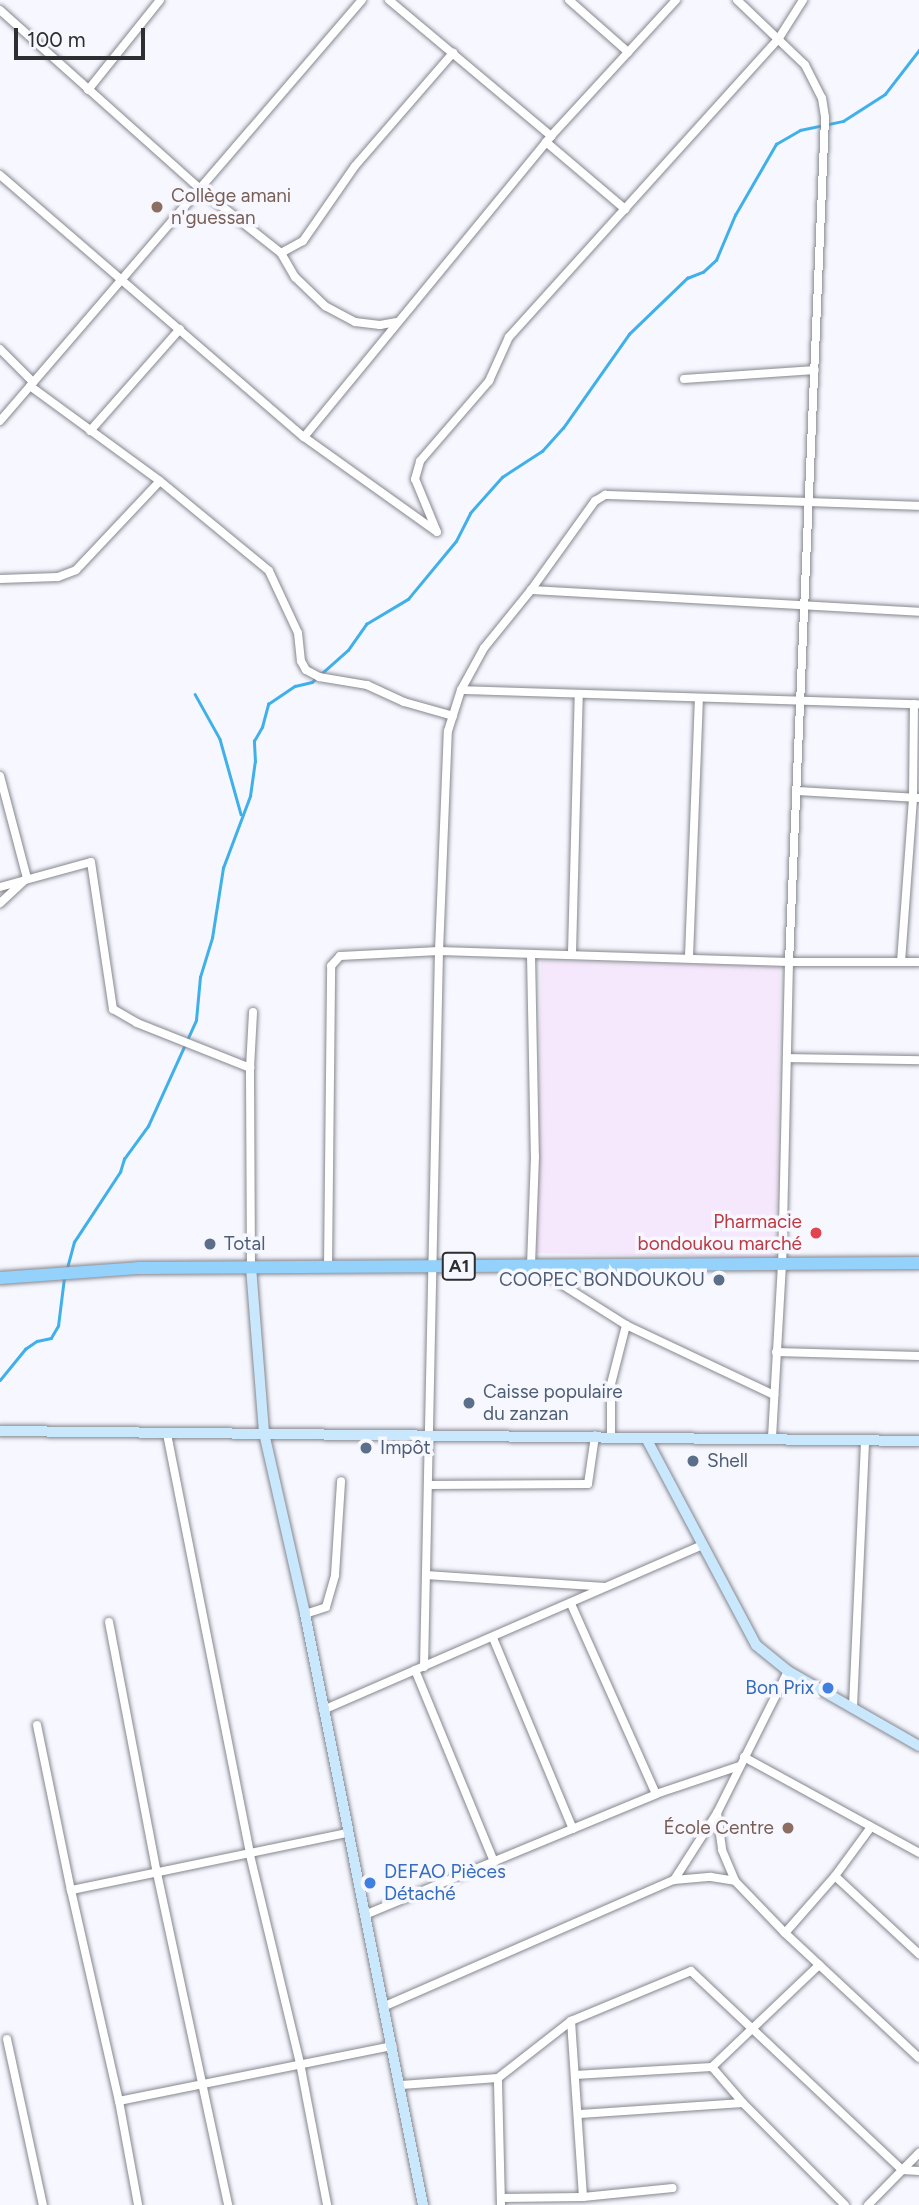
<!DOCTYPE html>
<meta charset="utf-8">
<style>
body{margin:0}
#map{position:relative;width:919px;height:2205px;overflow:hidden;background:#f6f7ff;font-family:Figtree,sans-serif}
div>[style]{position:absolute}
[style*='--x']{left:calc(var(--x)*1px);top:calc(var(--y)*1px);width:calc(var(--w)*1px);rotate:calc(var(--a)*1deg)}
.commercial>*{inset:0;background:#f6e8fc}
.stream>*{height:2.5px;margin:-1.25px;padding:0 1.25px;transform-origin:1.25px;border-radius:1.25px;background:#3fb0e9}
.roads{filter:drop-shadow(0 0 2px #86878e) drop-shadow(0 0 2px #86878e)}
.street>*{height:8px;margin:-4px;padding:0 4px;transform-origin:4px;border-radius:4px;background:#fff}
.secondary>*{height:10px;margin:-5px;padding:0 5px;transform-origin:5px;border-radius:5px;background:#c9e8fd}
.primary>*{height:12px;margin:-6px;padding:0 6px;transform-origin:6px;border-radius:6px;background:#94d1fb}
.dots>*{width:19px;height:19px;translate:-50% -50%;box-sizing:border-box;border:4px solid #f6f7ff;border-radius:50%}
span{translate:-50% -50%;white-space:nowrap;text-align:center;line-height:1.15;-webkit-text-stroke:7px #f6f7ff;paint-order:stroke}
.shield-label span{padding:2px 5px;background:#f6f7ff;border:2px solid;border-radius:5px;-webkit-text-stroke-width:0}
.shield-label{font-size:18px;color:#2e2e31;font-weight:700}
.education-label{font-size:19px;color:#785e54}
.left{translate:0 -50%;text-align:left}
.right{translate:-100% -50%;text-align:right}
.health-label{font-size:19px;color:#be3a42}
.service-label{font-size:19px;color:#4e5e75}
.shop-label{font-size:19px;color:#366cbe}
.scale{position:absolute;left:14px;top:28px;width:131px;height:32px;box-sizing:border-box;border:4px solid #2e2e31;border-top:0;padding-left:9px;font-size:21px;line-height:24px;white-space:nowrap;color:#2e2e31;-webkit-text-stroke:5px #f6f7ff;paint-order:stroke}
</style>
<div id="map">
<div class="commercial">
<div style="clip-path:polygon(541px 961px,780px 966px,776px 1258px,536px 1253px)"></div>
</div>
<div class="stream">
<div style="--x:195;--y:694;--w:51;--a:60.9"></div>
<div style="--x:220;--y:739;--w:78;--a:74.4"></div>
<div style="--x:67;--y:1268;--w:27;--a:-75"></div>
<div style="--x:74;--y:1242;--w:84;--a:-56.7"></div>
<div style="--x:120;--y:1172;--w:14;--a:-73"></div>
<div style="--x:124;--y:1159;--w:41;--a:-54"></div>
<div style="--x:148;--y:1126;--w:116;--a:-65.6"></div>
<div style="--x:196;--y:1020;--w:43;--a:-84.7"></div>
<div style="--x:200;--y:977;--w:41;--a:-72.9"></div>
<div style="--x:212;--y:938;--w:71;--a:-81.1"></div>
<div style="--x:223;--y:868;--w:77;--a:-69.4"></div>
<div style="--x:250;--y:796;--w:34;--a:-82"></div>
<div style="--x:255;--y:762;--w:21;--a:-93"></div>
<div style="--x:254;--y:741;--w:16;--a:-60"></div>
<div style="--x:262;--y:727;--w:24;--a:-75"></div>
<div style="--x:268;--y:704;--w:32;--a:-34"></div>
<div style="--x:295;--y:686;--w:17;--a:-13"></div>
<div style="--x:312;--y:682;--w:48;--a:-41.6"></div>
<div style="--x:348;--y:650;--w:32;--a:-55"></div>
<div style="--x:366;--y:624;--w:49;--a:-30.8"></div>
<div style="--x:408;--y:599;--w:75;--a:-50.4"></div>
<div style="--x:456;--y:541;--w:31;--a:-63"></div>
<div style="--x:470;--y:513;--w:48;--a:-48.4"></div>
<div style="--x:502;--y:477;--w:48;--a:-33"></div>
<div style="--x:542;--y:451;--w:31;--a:-48"></div>
<div style="--x:563;--y:428;--w:115;--a:-54.9"></div>
<div style="--x:629;--y:334;--w:81;--a:-44"></div>
<div style="--x:687;--y:278;--w:17;--a:-21"></div>
<div style="--x:703;--y:272;--w:18;--a:-43"></div>
<div style="--x:716;--y:260;--w:49;--a:-67.1"></div>
<div style="--x:735;--y:215;--w:82;--a:-60"></div>
<div style="--x:776;--y:144;--w:28;--a:-30"></div>
<div style="--x:800;--y:130;--w:44;--a:-11.8"></div>
<div style="--x:843;--y:121;--w:50;--a:-32.7"></div>
<div style="--x:885;--y:94;--w:56;--a:-52.3"></div>
<div style="--x:0;--y:1380;--w:40;--a:-51"></div>
<div style="--x:25;--y:1349;--w:14;--a:-34"></div>
<div style="--x:37;--y:1341;--w:14;--a:-12"></div>
<div style="--x:51;--y:1338;--w:14;--a:-60"></div>
<div style="--x:58;--y:1326;--w:48;--a:-82.9"></div>
</div>
<div class="roads">
<div class="street">
<div style="--x:389;--y:0;--w:212;--a:40"></div>
<div style="--x:569;--y:0;--w:79;--a:41.4"></div>
<div style="--x:737;--y:0;--w:94;--a:43.7"></div>
<div style="--x:805;--y:65;--w:37;--a:63"></div>
<div style="--x:822;--y:98;--w:20;--a:81"></div>
<div style="--x:825;--y:118;--w:845;--a:92.44"></div>
<div style="--x:789;--y:962;--w:302;--a:91.3"></div>
<div style="--x:782;--y:1264;--w:174;--a:93.3"></div>
<div style="--x:0;--y:10;--w:268;--a:41.8"></div>
<div style="--x:200;--y:189;--w:103;--a:38.3"></div>
<div style="--x:281;--y:253;--w:28;--a:60"></div>
<div style="--x:295;--y:277;--w:42;--a:44"></div>
<div style="--x:325;--y:306;--w:34;--a:28"></div>
<div style="--x:355;--y:322;--w:25;--a:7"></div>
<div style="--x:380;--y:325;--w:17;--a:-10"></div>
<div style="--x:88;--y:90;--w:115;--a:-51.3"></div>
<div style="--x:546;--y:142;--w:104;--a:40.3"></div>
<div style="--x:0;--y:175;--w:401;--a:40.8"></div>
<div style="--x:304;--y:437;--w:389;--a:-50.6"></div>
<div style="--x:551;--y:136;--w:185;--a:-47.4"></div>
<div style="--x:281;--y:253;--w:25;--a:-29"></div>
<div style="--x:303;--y:241;--w:91;--a:-55.3"></div>
<div style="--x:355;--y:166;--w:150;--a:-49.1"></div>
<div style="--x:0;--y:349;--w:47;--a:45"></div>
<div style="--x:684;--y:379;--w:131;--a:-3.9"></div>
<div style="--x:30;--y:386;--w:161;--a:36.2"></div>
<div style="--x:160;--y:481;--w:141;--a:39.5"></div>
<div style="--x:269;--y:571;--w:68;--a:64.9"></div>
<div style="--x:298;--y:633;--w:28;--a:84"></div>
<div style="--x:301;--y:661;--w:10;--a:61"></div>
<div style="--x:306;--y:670;--w:15;--a:28"></div>
<div style="--x:319;--y:677;--w:49;--a:9.5"></div>
<div style="--x:367;--y:685;--w:41;--a:24.7"></div>
<div style="--x:404;--y:702;--w:51;--a:15.9"></div>
<div style="--x:0;--y:421;--w:555;--a:-49.31"></div>
<div style="--x:90;--y:431;--w:136;--a:-48.6"></div>
<div style="--x:304;--y:437;--w:163;--a:35.5"></div>
<div style="--x:437;--y:532;--w:57;--a:-112.5"></div>
<div style="--x:415;--y:479;--w:19;--a:-74"></div>
<div style="--x:420;--y:461;--w:106;--a:-49.2"></div>
<div style="--x:489;--y:381;--w:48;--a:-65.6"></div>
<div style="--x:509;--y:337;--w:403;--a:-47.9"></div>
<div style="--x:779;--y:38;--w:45;--a:-57.7"></div>
<div style="--x:0;--y:579;--w:58;--a:-2"></div>
<div style="--x:58;--y:577;--w:19;--a:-21"></div>
<div style="--x:76;--y:570;--w:122;--a:-46.7"></div>
<div style="--x:531;--y:590;--w:110;--a:-54.3"></div>
<div style="--x:595;--y:501;--w:12;--a:-31"></div>
<div style="--x:605;--y:495;--w:314;--a:2"></div>
<div style="--x:461;--y:690;--w:458;--a:1.8"></div>
<div style="--x:0;--y:776;--w:106;--a:75.2"></div>
<div style="--x:27;--y:878;--w:37;--a:137"></div>
<div style="--x:797;--y:791;--w:122;--a:3.3"></div>
<div style="--x:0;--y:887;--w:94;--a:-15.4"></div>
<div style="--x:91;--y:862;--w:149;--a:81.5"></div>
<div style="--x:113;--y:1009;--w:28;--a:30"></div>
<div style="--x:137;--y:1023;--w:122;--a:21.7"></div>
<div style="--x:572;--y:953;--w:259;--a:-88.5"></div>
<div style="--x:531;--y:955;--w:201;--a:88.9"></div>
<div style="--x:535;--y:1156;--w:109;--a:92.1"></div>
<div style="--x:531;--y:1265;--w:112;--a:32.3"></div>
<div style="--x:626;--y:1325;--w:164;--a:25.3"></div>
<div style="--x:689;--y:957;--w:258;--a:-87.8"></div>
<div style="--x:901;--y:962;--w:164;--a:-85.8"></div>
<div style="--x:913;--y:798;--w:94;--a:-89.4"></div>
<div style="--x:787;--y:1058;--w:132;--a:0.9"></div>
<div style="--x:251;--y:1267;--w:199;--a:-90.3"></div>
<div style="--x:250;--y:1068;--w:56;--a:-86.9"></div>
<div style="--x:328;--y:1267;--w:301;--a:-89.4"></div>
<div style="--x:331;--y:966;--w:13;--a:-48"></div>
<div style="--x:340;--y:956;--w:99;--a:-2.9"></div>
<div style="--x:439;--y:951;--w:350;--a:1.8"></div>
<div style="--x:789;--y:962;--w:130;--a:0"></div>
<div style="--x:776;--y:1352;--w:143;--a:1.6"></div>
<div style="--x:167;--y:1434;--w:429;--a:78.8"></div>
<div style="--x:250;--y:1855;--w:214;--a:76.5"></div>
<div style="--x:300;--y:2063;--w:145;--a:79.2"></div>
<div style="--x:611;--y:1437;--w:53;--a:-90"></div>
<div style="--x:611;--y:1384;--w:61;--a:-75.7"></div>
<div style="--x:428;--y:1485;--w:160;--a:-0.4"></div>
<div style="--x:588;--y:1484;--w:49;--a:-81.7"></div>
<div style="--x:426;--y:1575;--w:179;--a:3.8"></div>
<div style="--x:571;--y:1604;--w:208;--a:65.9"></div>
<div style="--x:305;--y:1614;--w:22;--a:-18"></div>
<div style="--x:326;--y:1607;--w:33;--a:-74"></div>
<div style="--x:335;--y:1575;--w:94;--a:-86.3"></div>
<div style="--x:109;--y:1622;--w:256;--a:79.2"></div>
<div style="--x:157;--y:1873;--w:340;--a:77.9"></div>
<div style="--x:493;--y:1638;--w:207;--a:67.3"></div>
<div style="--x:424;--y:1667;--w:716;--a:-88.8"></div>
<div style="--x:439;--y:951;--w:220;--a:-87.7"></div>
<div style="--x:448;--y:731;--w:43;--a:-72.4"></div>
<div style="--x:461;--y:690;--w:48;--a:-61.3"></div>
<div style="--x:484;--y:648;--w:75;--a:-51"></div>
<div style="--x:531;--y:590;--w:389;--a:3.2"></div>
<div style="--x:415;--y:1670;--w:208;--a:67.6"></div>
<div style="--x:853;--y:1707;--w:266;--a:-87.4"></div>
<div style="--x:323;--y:1710;--w:411;--a:-23.5"></div>
<div style="--x:37;--y:1725;--w:168;--a:78.4"></div>
<div style="--x:744;--y:1757;--w:200;--a:28.7"></div>
<div style="--x:717;--y:1813;--w:37;--a:82"></div>
<div style="--x:722;--y:1850;--w:34;--a:67"></div>
<div style="--x:347;--y:1833;--w:282;--a:168.3"></div>
<div style="--x:71;--y:1890;--w:216;--a:77.2"></div>
<div style="--x:119;--y:2101;--w:279;--a:-11.4"></div>
<div style="--x:835;--y:1876;--w:115;--a:42.9"></div>
<div style="--x:674;--y:1880;--w:80;--a:-57.3"></div>
<div style="--x:717;--y:1813;--w:159;--a:-63.4"></div>
<div style="--x:367;--y:1914;--w:313;--a:-22.5"></div>
<div style="--x:656;--y:1794;--w:88;--a:-18.6"></div>
<div style="--x:785;--y:1933;--w:76;--a:-48.7"></div>
<div style="--x:835;--y:1876;--w:61;--a:-53.7"></div>
<div style="--x:385;--y:2006;--w:315;--a:-23.6"></div>
<div style="--x:674;--y:1880;--w:37;--a:-5"></div>
<div style="--x:711;--y:1877;--w:24;--a:9"></div>
<div style="--x:735;--y:1881;--w:72;--a:46.1"></div>
<div style="--x:785;--y:1933;--w:183;--a:43"></div>
<div style="--x:571;--y:2021;--w:176;--a:86.1"></div>
<div style="--x:7;--y:2039;--w:170;--a:77.8"></div>
<div style="--x:712;--y:2067;--w:48;--a:49.3"></div>
<div style="--x:743;--y:2103;--w:144;--a:45"></div>
<div style="--x:575;--y:2075;--w:137;--a:-3.3"></div>
<div style="--x:712;--y:2067;--w:148;--a:-43.6"></div>
<div style="--x:401;--y:2085;--w:97;--a:-4.1"></div>
<div style="--x:119;--y:2101;--w:106;--a:79.6"></div>
<div style="--x:580;--y:2114;--w:163;--a:-3.9"></div>
<div style="--x:501;--y:2198;--w:82;--a:-0.7"></div>
<div style="--x:583;--y:2197;--w:90;--a:-5.7"></div>
<div style="--x:501;--y:2205;--w:127;--a:-91.4"></div>
<div style="--x:498;--y:2078;--w:93;--a:-38"></div>
<div style="--x:571;--y:2021;--w:130;--a:-22.6"></div>
<div style="--x:691;--y:1971;--w:290;--a:43.3"></div>
<div style="--x:902;--y:2170;--w:17;--a:3"></div>
<div style="--x:868;--y:2205;--w:73;--a:-45.6"></div>
</div>
<div class="secondary">
<div style="--x:251;--y:1267;--w:167;--a:85.5"></div>
<div style="--x:264;--y:1433;--w:186;--a:77.2"></div>
<div style="--x:305;--y:1614;--w:603;--a:78.71"></div>
<div style="--x:0;--y:1431;--w:919;--a:0.62"></div>
<div style="--x:646;--y:1438;--w:234;--a:62"></div>
<div style="--x:756;--y:1645;--w:41;--a:39.1"></div>
<div style="--x:788;--y:1671;--w:151;--a:29.8"></div>
</div>
<div class="primary">
<div style="--x:0;--y:1278;--w:138;--a:-4.1"></div>
<div style="--x:138;--y:1268;--w:781;--a:-0.37"></div>
</div>
</div>
<div class="dots">
<div style="left:157px;top:207px;background:#8d6e63"></div>
<div style="left:816px;top:1233px;background:#e0444e"></div>
<div style="left:210px;top:1244px;background:#5c6f8a"></div>
<div style="left:719px;top:1280px;background:#5c6f8a"></div>
<div style="left:469px;top:1403px;background:#5c6f8a"></div>
<div style="left:366px;top:1448px;background:#5c6f8a"></div>
<div style="left:693px;top:1461px;background:#5c6f8a"></div>
<div style="left:828px;top:1688px;background:#3f7fe0"></div>
<div style="left:788px;top:1828px;background:#8d6e63"></div>
<div style="left:370px;top:1883px;background:#3f7fe0"></div>
</div>
<div class="shield-label">
<span style="left:459px;top:1266px">A1</span>
</div>
<div class="education-label">
<span class="left" style="left:171px;top:207px">Collège amani<br>n'guessan</span>
<span class="right" style="left:774px;top:1828px">École Centre</span>
</div>
<div class="health-label">
<span class="right" style="left:802px;top:1233px">Pharmacie<br>bondoukou marché</span>
</div>
<div class="service-label">
<span class="left" style="left:224px;top:1244px">Total</span>
<span class="right" style="left:705px;top:1280px">COOPEC BONDOUKOU</span>
<span class="left" style="left:483px;top:1403px">Caisse populaire<br>du zanzan</span>
<span class="left" style="left:380px;top:1448px">Impôt</span>
<span class="left" style="left:707px;top:1461px">Shell</span>
</div>
<div class="shop-label">
<span class="right" style="left:814px;top:1688px">Bon Prix</span>
<span class="left" style="left:384px;top:1883px">DEFAO Pièces<br>Détaché</span>
</div>
<div class="scale">100 m</div>
</div>
